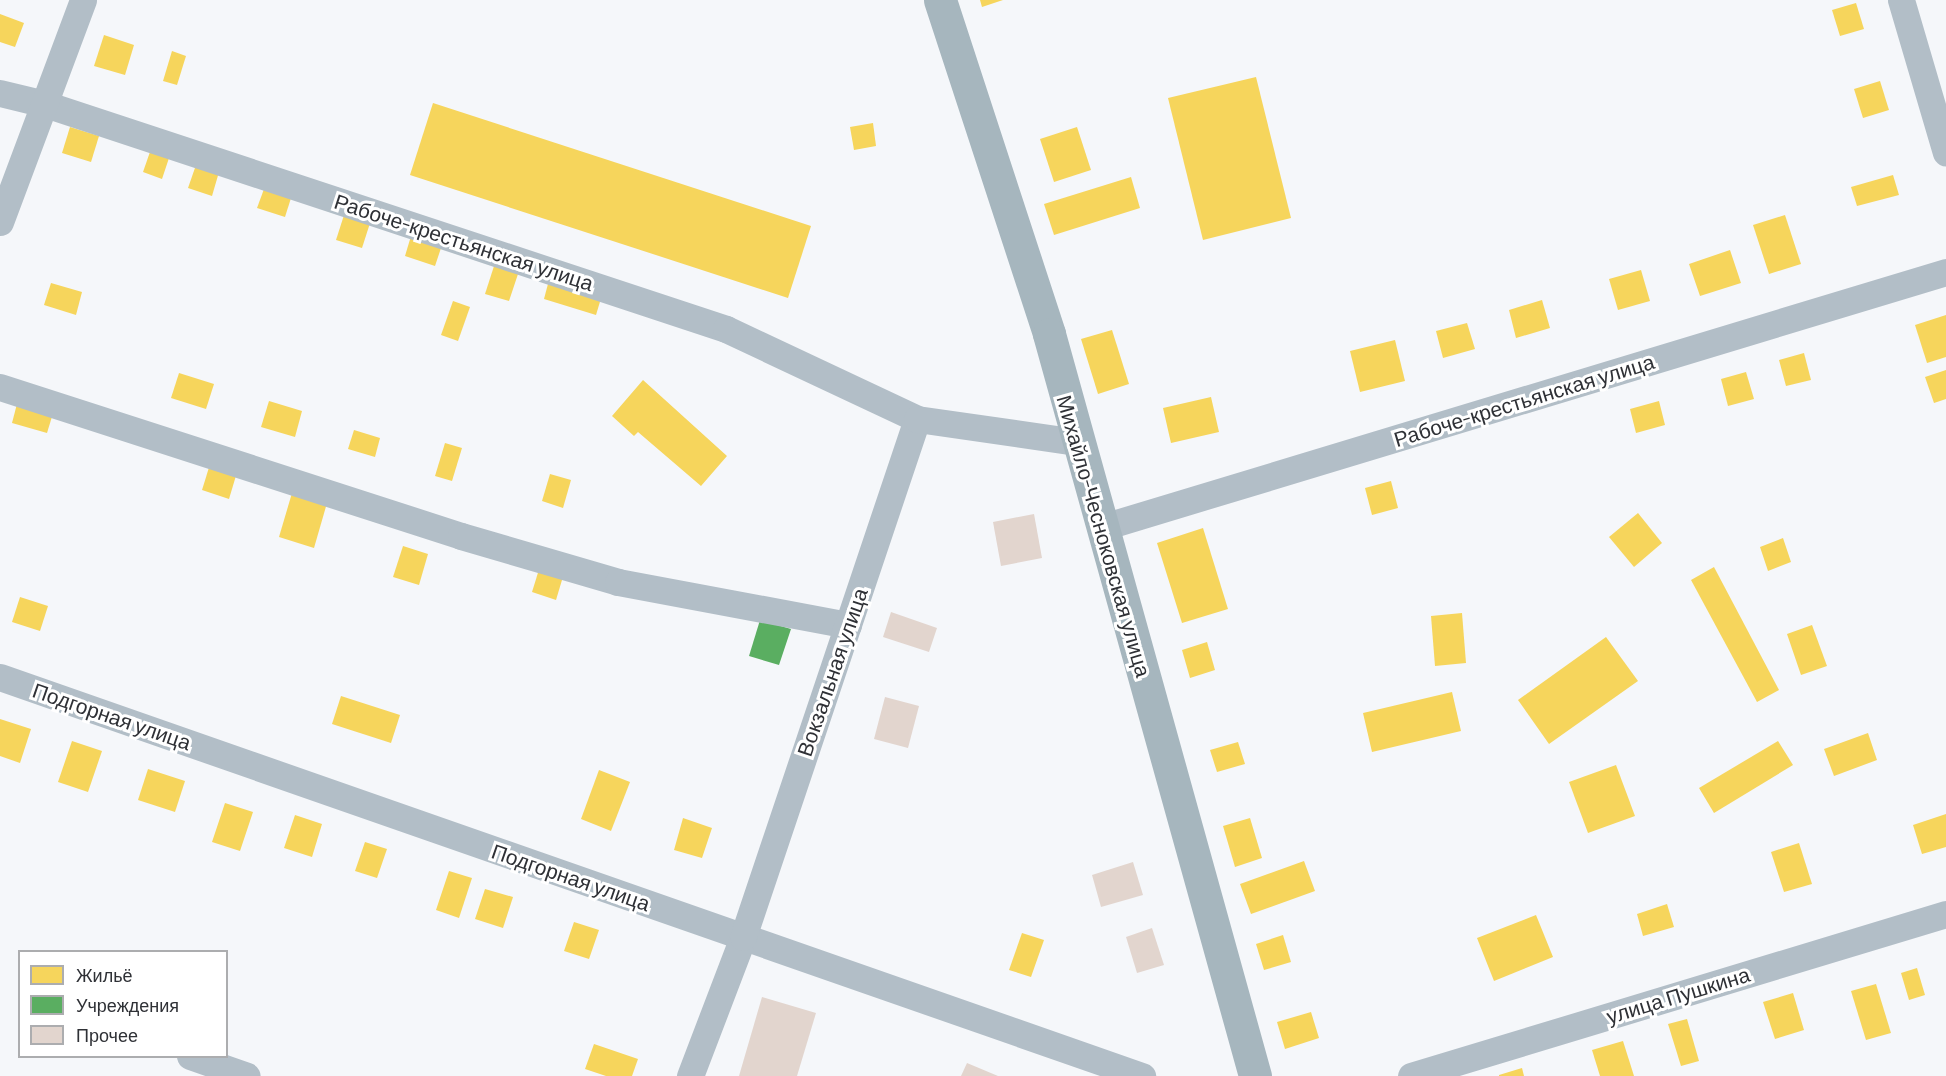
<!DOCTYPE html>
<meta charset="utf-8">
<style>
body{margin:0}
#map{position:relative;width:1946px;height:1076px;overflow:hidden;background:#f5f7fa;font-family:Barlow,sans-serif}
div>[style]{position:absolute}
[style*='--x']{left:calc(var(--x)*1px);top:calc(var(--y)*1px);width:calc(var(--w)*1px);rotate:calc(var(--a)*1deg)}
.homes>*{inset:0;background:#f6d55c}
.public>*{inset:0;background:#5aae61}
.building>*{inset:0;background:#e2d5ce}
.minor>*{height:27px;margin:-13.5px;padding:0 13.5px;transform-origin:13.5px;border-radius:13.5px;background:#b2bec7}
.major>*{height:33px;margin:-16.5px;padding:0 16.5px;transform-origin:16.5px;border-radius:16.5px;background:#a6b6be}
span{translate:-50% -50%;white-space:nowrap;text-align:center;line-height:1.15;-webkit-text-stroke:6px #fff;paint-order:stroke}
.street-label{font-size:21px;color:#2f3136}
.legend{position:absolute;left:18px;top:950px;width:210px;height:108px;box-sizing:border-box;background:#fff;border:2px solid #acadaf;margin:0;padding:8px 10px;list-style:none;font-size:18px;color:#2f3136}
.legend li{display:flex;align-items:center;gap:12px;height:30px}
.legend b{width:30px;border:2px solid #acadaf}
</style>
<div id="map">
<div class="homes">
<div style="clip-path:polygon(980px 0,1003px 0,982px 7px)"></div>
<div style="clip-path:polygon(1856px 3px,1864px 29px,1840px 36px,1832px 10px)"></div>
<div style="clip-path:polygon(0 14px,24px 23px,15px 47px,0 42px)"></div>
<div style="clip-path:polygon(104px 35px,134px 45px,125px 75px,94px 66px)"></div>
<div style="clip-path:polygon(172px 51px,186px 56px,177px 85px,163px 81px)"></div>
<div style="clip-path:polygon(1256px 77px,1291px 218px,1203px 240px,1168px 98px)"></div>
<div style="clip-path:polygon(1880px 81px,1889px 110px,1863px 118px,1854px 89px)"></div>
<div style="clip-path:polygon(433px 103px,811px 226px,788px 298px,410px 175px)"></div>
<div style="clip-path:polygon(873px 123px,876px 146px,854px 150px,850px 127px)"></div>
<div style="clip-path:polygon(70px 127px,99px 136px,91px 162px,62px 153px)"></div>
<div style="clip-path:polygon(1077px 127px,1091px 170px,1054px 182px,1040px 139px)"></div>
<div style="clip-path:polygon(151px 149px,170px 155px,162px 179px,143px 172px)"></div>
<div style="clip-path:polygon(196px 165px,219px 172px,212px 196px,188px 188px)"></div>
<div style="clip-path:polygon(1893px 175px,1899px 195px,1857px 206px,1851px 187px)"></div>
<div style="clip-path:polygon(1131px 177px,1140px 208px,1054px 235px,1044px 204px)"></div>
<div style="clip-path:polygon(264px 189px,291px 198px,285px 217px,257px 208px)"></div>
<div style="clip-path:polygon(345px 212px,371px 220px,362px 248px,336px 240px)"></div>
<div style="clip-path:polygon(1785px 215px,1801px 264px,1769px 274px,1753px 225px)"></div>
<div style="clip-path:polygon(411px 236px,442px 245px,435px 266px,405px 256px)"></div>
<div style="clip-path:polygon(1730px 250px,1741px 283px,1700px 296px,1689px 264px)"></div>
<div style="clip-path:polygon(495px 263px,519px 271px,509px 301px,485px 294px)"></div>
<div style="clip-path:polygon(1641px 270px,1650px 301px,1618px 310px,1609px 279px)"></div>
<div style="clip-path:polygon(549px 280px,602px 295px,596px 315px,544px 299px)"></div>
<div style="clip-path:polygon(51px 283px,82px 292px,76px 315px,44px 305px)"></div>
<div style="clip-path:polygon(1542px 300px,1550px 328px,1516px 338px,1509px 310px)"></div>
<div style="clip-path:polygon(453px 301px,470px 307px,458px 341px,441px 335px)"></div>
<div style="clip-path:polygon(1946px 315px,1946px 357px,1927px 363px,1915px 325px)"></div>
<div style="clip-path:polygon(1467px 323px,1475px 349px,1443px 358px,1436px 331px)"></div>
<div style="clip-path:polygon(1112px 330px,1129px 384px,1098px 394px,1081px 339px)"></div>
<div style="clip-path:polygon(1395px 340px,1405px 381px,1360px 392px,1350px 351px)"></div>
<div style="clip-path:polygon(1804px 353px,1811px 380px,1786px 386px,1779px 360px)"></div>
<div style="clip-path:polygon(1946px 370px,1946px 399px,1934px 403px,1925px 377px)"></div>
<div style="clip-path:polygon(1746px 372px,1754px 399px,1728px 406px,1721px 379px)"></div>
<div style="clip-path:polygon(179px 373px,214px 384px,206px 409px,171px 398px)"></div>
<div style="clip-path:polygon(643px 380px,727px 456px,701px 486px,638px 432px,634px 436px,612px 416px)"></div>
<div style="clip-path:polygon(1211px 397px,1219px 432px,1171px 443px,1163px 408px)"></div>
<div style="clip-path:polygon(18px 400px,54px 410px,47px 433px,12px 423px)"></div>
<div style="clip-path:polygon(269px 401px,302px 411px,295px 437px,261px 427px)"></div>
<div style="clip-path:polygon(1659px 401px,1665px 425px,1636px 433px,1630px 409px)"></div>
<div style="clip-path:polygon(354px 430px,380px 438px,375px 457px,348px 449px)"></div>
<div style="clip-path:polygon(445px 443px,462px 448px,452px 481px,435px 476px)"></div>
<div style="clip-path:polygon(211px 461px,238px 469px,229px 499px,202px 490px)"></div>
<div style="clip-path:polygon(550px 474px,571px 480px,563px 508px,542px 501px)"></div>
<div style="clip-path:polygon(1391px 481px,1398px 508px,1372px 515px,1365px 488px)"></div>
<div style="clip-path:polygon(292px 493px,327px 503px,314px 548px,279px 537px)"></div>
<div style="clip-path:polygon(1638px 513px,1662px 543px,1634px 567px,1609px 537px)"></div>
<div style="clip-path:polygon(1203px 528px,1228px 609px,1182px 623px,1157px 543px)"></div>
<div style="clip-path:polygon(1783px 538px,1791px 562px,1768px 571px,1760px 547px)"></div>
<div style="clip-path:polygon(403px 546px,428px 554px,419px 585px,393px 577px)"></div>
<div style="clip-path:polygon(541px 563px,565px 570px,556px 600px,532px 592px)"></div>
<div style="clip-path:polygon(1714px 567px,1779px 690px,1757px 702px,1691px 580px)"></div>
<div style="clip-path:polygon(20px 597px,48px 606px,40px 631px,12px 622px)"></div>
<div style="clip-path:polygon(1462px 613px,1466px 663px,1435px 666px,1431px 616px)"></div>
<div style="clip-path:polygon(1812px 625px,1827px 666px,1801px 675px,1787px 634px)"></div>
<div style="clip-path:polygon(1606px 637px,1638px 681px,1549px 744px,1518px 700px)"></div>
<div style="clip-path:polygon(1207px 642px,1215px 670px,1190px 678px,1182px 650px)"></div>
<div style="clip-path:polygon(1452px 692px,1461px 731px,1372px 752px,1363px 713px)"></div>
<div style="clip-path:polygon(341px 696px,400px 715px,391px 743px,332px 724px)"></div>
<div style="clip-path:polygon(0 719px,31px 729px,20px 763px,0 756px)"></div>
<div style="clip-path:polygon(1868px 733px,1877px 760px,1834px 776px,1824px 749px)"></div>
<div style="clip-path:polygon(72px 741px,102px 751px,88px 792px,58px 782px)"></div>
<div style="clip-path:polygon(1778px 741px,1793px 765px,1714px 813px,1699px 788px)"></div>
<div style="clip-path:polygon(1238px 742px,1245px 764px,1217px 772px,1210px 750px)"></div>
<div style="clip-path:polygon(1616px 765px,1635px 816px,1588px 833px,1569px 782px)"></div>
<div style="clip-path:polygon(148px 769px,185px 781px,175px 812px,138px 800px)"></div>
<div style="clip-path:polygon(599px 770px,630px 782px,611px 831px,581px 819px)"></div>
<div style="clip-path:polygon(225px 803px,253px 812px,240px 851px,212px 842px)"></div>
<div style="clip-path:polygon(1946px 814px,1946px 847px,1922px 854px,1913px 825px)"></div>
<div style="clip-path:polygon(295px 815px,322px 824px,312px 857px,284px 848px)"></div>
<div style="clip-path:polygon(683px 818px,712px 828px,702px 858px,674px 850px)"></div>
<div style="clip-path:polygon(1250px 818px,1262px 858px,1235px 867px,1223px 826px)"></div>
<div style="clip-path:polygon(365px 842px,387px 849px,377px 878px,355px 871px)"></div>
<div style="clip-path:polygon(1799px 843px,1812px 884px,1784px 892px,1771px 852px)"></div>
<div style="clip-path:polygon(1304px 861px,1315px 891px,1251px 914px,1240px 884px)"></div>
<div style="clip-path:polygon(449px 871px,472px 878px,459px 918px,436px 910px)"></div>
<div style="clip-path:polygon(485px 889px,513px 897px,503px 928px,475px 919px)"></div>
<div style="clip-path:polygon(1667px 904px,1674px 927px,1643px 936px,1637px 914px)"></div>
<div style="clip-path:polygon(1536px 915px,1553px 957px,1494px 981px,1477px 938px)"></div>
<div style="clip-path:polygon(574px 922px,599px 930px,589px 959px,564px 951px)"></div>
<div style="clip-path:polygon(1022px 933px,1044px 940px,1031px 977px,1009px 970px)"></div>
<div style="clip-path:polygon(1283px 935px,1291px 962px,1264px 970px,1256px 944px)"></div>
<div style="clip-path:polygon(1917px 968px,1925px 995px,1909px 1000px,1901px 973px)"></div>
<div style="clip-path:polygon(1876px 984px,1891px 1033px,1866px 1040px,1851px 991px)"></div>
<div style="clip-path:polygon(1793px 993px,1804px 1030px,1775px 1039px,1763px 1002px)"></div>
<div style="clip-path:polygon(1311px 1012px,1319px 1038px,1285px 1049px,1277px 1022px)"></div>
<div style="clip-path:polygon(1687px 1019px,1699px 1061px,1681px 1066px,1668px 1024px)"></div>
<div style="clip-path:polygon(1623px 1041px,1634px 1076px,1600px 1076px,1592px 1050px)"></div>
<div style="clip-path:polygon(594px 1044px,638px 1059px,632px 1076px,606px 1076px,585px 1069px)"></div>
<div style="clip-path:polygon(1522px 1068px,1524px 1076px,1499px 1076px,1499px 1075px)"></div>
</div>
<div class="public">
<div style="clip-path:polygon(760px 620px,791px 629px,779px 665px,749px 656px)"></div>
</div>
<div class="building">
<div style="clip-path:polygon(1034px 514px,1042px 558px,1001px 566px,993px 522px)"></div>
<div style="clip-path:polygon(891px 612px,937px 628px,929px 652px,883px 637px)"></div>
<div style="clip-path:polygon(885px 697px,919px 706px,908px 748px,874px 739px)"></div>
<div style="clip-path:polygon(1133px 862px,1143px 895px,1101px 907px,1092px 875px)"></div>
<div style="clip-path:polygon(1152px 928px,1164px 965px,1137px 973px,1126px 937px)"></div>
<div style="clip-path:polygon(762px 997px,816px 1013px,797px 1076px,739px 1076px)"></div>
<div style="clip-path:polygon(967px 1063px,998px 1076px,961px 1076px)"></div>
</div>
<div class="minor">
<div style="--x:1901;--y:0;--w:159;--a:73.6"></div>
<div style="--x:0;--y:93;--w:46;--a:13.7"></div>
<div style="--x:45;--y:104;--w:717;--a:18.28"></div>
<div style="--x:726;--y:329;--w:211;--a:25.2"></div>
<div style="--x:0;--y:222;--w:237;--a:-69.5"></div>
<div style="--x:0;--y:387;--w:484;--a:17.9"></div>
<div style="--x:461;--y:536;--w:164;--a:16.3"></div>
<div style="--x:618;--y:582;--w:234;--a:10.6"></div>
<div style="--x:1103;--y:527;--w:881;--a:-16.83"></div>
<div style="--x:0;--y:677;--w:1210;--a:19.26"></div>
<div style="--x:190;--y:1056;--w:60;--a:19.3"></div>
<div style="--x:690;--y:1076;--w:149;--a:-69.1"></div>
<div style="--x:743;--y:937;--w:546;--a:-71.43"></div>
<div style="--x:917;--y:419;--w:162;--a:8.2"></div>
<div style="--x:1411;--y:1076;--w:559;--a:-16.85"></div>
</div>
<div class="major">
<div style="--x:940;--y:0;--w:351;--a:71.9"></div>
<div style="--x:1049;--y:334;--w:770;--a:74.48"></div>
</div>
<div class="street-label">
<span style="left:464px;top:242px;rotate:18deg">Рабоче-крестьянская улица</span>
<span style="left:1524px;top:400px;rotate:-17deg">Рабоче-крестьянская улица</span>
<span style="left:1104px;top:536px;rotate:74deg">Михайло-Чесноковская улица</span>
<span style="left:832px;top:672px;rotate:-71deg">Вокзальная улица</span>
<span style="left:112px;top:716px;rotate:19deg">Подгорная улица</span>
<span style="left:571px;top:877px;rotate:19deg">Подгорная улица</span>
<span style="left:1678px;top:995px;rotate:-17deg">улица Пушкина</span>
</div>
<ul class="legend">
<li><b style="height:16px;background:#f6d55c"></b>Жильё</li>
<li><b style="height:16px;background:#5aae61"></b>Учреждения</li>
<li><b style="height:16px;background:#e2d5ce"></b>Прочее</li>
</ul>
</div>
